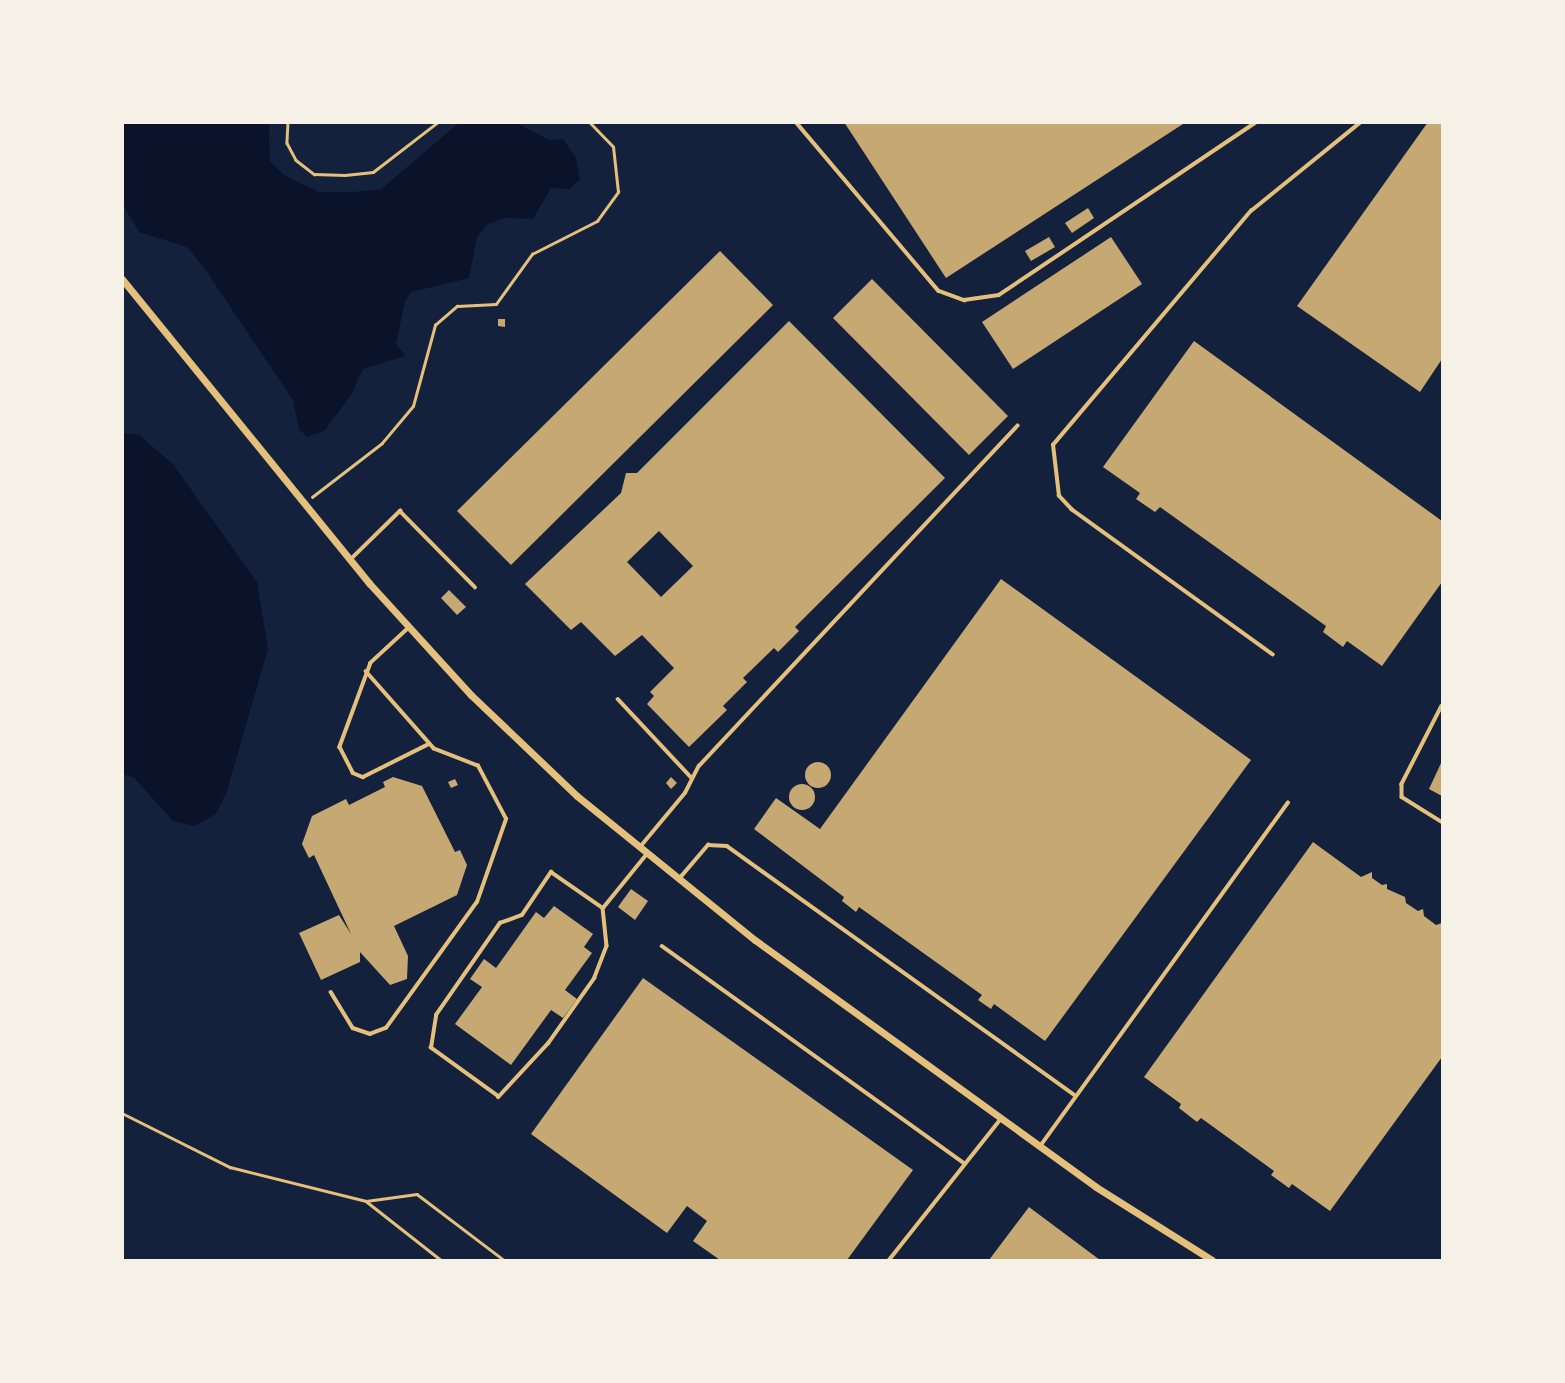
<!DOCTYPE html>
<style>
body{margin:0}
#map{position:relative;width:1565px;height:1383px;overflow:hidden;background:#14213d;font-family:"Open Sans",sans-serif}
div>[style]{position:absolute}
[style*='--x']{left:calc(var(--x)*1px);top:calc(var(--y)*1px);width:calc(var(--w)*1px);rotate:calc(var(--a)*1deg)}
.water>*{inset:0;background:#0b132b}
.building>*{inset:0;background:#c6a872}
.round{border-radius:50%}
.path>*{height:2.5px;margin:-1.25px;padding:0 1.25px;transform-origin:1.25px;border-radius:1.25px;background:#e5c07b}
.service>*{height:3.5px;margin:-1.75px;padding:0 1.75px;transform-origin:1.75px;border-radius:1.75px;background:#e5c07b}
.minor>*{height:7px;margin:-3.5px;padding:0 3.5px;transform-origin:3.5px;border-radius:3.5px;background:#e5c07b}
span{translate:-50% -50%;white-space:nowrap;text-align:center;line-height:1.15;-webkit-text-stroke:7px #f6f1e7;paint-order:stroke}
.frame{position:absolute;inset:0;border:124px solid #f6f1e7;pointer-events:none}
</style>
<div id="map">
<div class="water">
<div style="clip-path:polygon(123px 122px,269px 123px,270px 161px,284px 175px,319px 192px,353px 192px,381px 189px,459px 123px,517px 123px,549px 140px,563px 139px,576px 158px,580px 179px,570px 189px,551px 188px,533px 219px,504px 218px,488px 224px,477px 237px,469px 278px,412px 292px,405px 301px,396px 344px,406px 356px,363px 369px,351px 395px,325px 430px,308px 437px,299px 430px,293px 400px,204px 268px,187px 247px,139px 232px,123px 205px)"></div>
<div style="clip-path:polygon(123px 433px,139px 435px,173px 464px,257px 582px,268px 649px,226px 794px,216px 814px,195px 826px,173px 821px,134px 778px,123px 774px)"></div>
</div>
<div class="building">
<div style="clip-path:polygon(844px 122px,1186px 122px,946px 278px)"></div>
<div style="clip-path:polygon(1428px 122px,1442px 122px,1442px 359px,1420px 392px,1297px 306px)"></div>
<div style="clip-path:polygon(1088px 208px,1094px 218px,1072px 233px,1065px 223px)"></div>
<div style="clip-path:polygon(1049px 237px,1055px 247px,1031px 261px,1025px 251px)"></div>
<div style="clip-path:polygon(1111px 237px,1142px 284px,1013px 369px,982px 322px)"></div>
<div style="clip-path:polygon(720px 251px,773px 305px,511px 565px,457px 511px)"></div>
<div style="clip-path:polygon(872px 279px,1008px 416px,969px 455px,833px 318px)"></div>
<div style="clip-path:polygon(498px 319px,505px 319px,505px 327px,498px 326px)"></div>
<div style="clip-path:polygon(evenodd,789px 321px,945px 478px,795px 627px,799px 631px,778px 652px,774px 648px,743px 678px,747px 682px,723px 706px,727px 710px,689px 747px,647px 704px,654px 696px,650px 692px,674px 668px,642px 635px,615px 656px,581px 622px,571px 630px,525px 584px,621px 493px,626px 473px,637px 473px,789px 321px,659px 531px,693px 566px,661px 597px,627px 562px,659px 531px)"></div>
<div style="clip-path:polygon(1194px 341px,1442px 521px,1442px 582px,1382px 666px,1347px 641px,1343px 647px,1323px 632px,1326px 626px,1160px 507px,1155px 512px,1136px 499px,1140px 493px,1103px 467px)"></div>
<div style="clip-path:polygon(1001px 579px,1251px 760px,1045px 1041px,994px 1004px,991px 1009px,978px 1000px,982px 995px,859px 907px,856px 912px,842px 901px,844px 897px,754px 829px,776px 798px,820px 829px)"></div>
<div style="clip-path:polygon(449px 590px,466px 607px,457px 615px,441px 598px)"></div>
<div style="clip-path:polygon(1442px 761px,1442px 796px,1429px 789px)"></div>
<div class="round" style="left:805px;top:762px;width:26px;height:26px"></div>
<div style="clip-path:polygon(393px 777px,422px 786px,455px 852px,460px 850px,467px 865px,457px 895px,394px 926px,408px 956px,407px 979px,390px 985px,360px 952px,360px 962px,321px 980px,299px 933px,339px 915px,351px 934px,314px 855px,309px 858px,302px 844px,312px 816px,346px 799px,349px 805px,385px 787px,383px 782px)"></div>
<div style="clip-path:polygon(671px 777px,677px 783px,671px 789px,666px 783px)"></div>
<div style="clip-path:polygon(455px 779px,458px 785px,451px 788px,448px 782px)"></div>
<div class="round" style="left:789px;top:784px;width:26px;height:26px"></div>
<div style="clip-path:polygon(1313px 842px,1361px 877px,1372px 872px,1372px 878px,1382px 885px,1387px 884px,1387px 889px,1405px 897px,1406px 903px,1418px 911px,1423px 909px,1424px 916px,1436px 925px,1442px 923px,1442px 1057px,1330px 1211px,1292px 1184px,1289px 1188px,1271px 1175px,1274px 1171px,1201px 1118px,1197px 1122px,1179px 1108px,1181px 1104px,1144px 1077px)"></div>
<div style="clip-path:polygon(631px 889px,648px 901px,635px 920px,618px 907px)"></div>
<div style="clip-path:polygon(554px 906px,593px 934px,584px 947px,592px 953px,565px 990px,577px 999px,563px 1018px,551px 1010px,511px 1065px,455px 1024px,482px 987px,470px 979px,484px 959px,496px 968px,536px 912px,544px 918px)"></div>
<div style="clip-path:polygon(643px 978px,913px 1170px,847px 1260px,720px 1260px,693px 1241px,707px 1221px,687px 1206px,667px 1233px,531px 1134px)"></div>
<div style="clip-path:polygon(1029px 1207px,1037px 1213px,1100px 1260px,989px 1260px)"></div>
</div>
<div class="path">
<div style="--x:288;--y:122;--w:21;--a:93"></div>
<div style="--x:287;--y:143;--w:19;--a:62"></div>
<div style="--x:296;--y:160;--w:23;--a:38"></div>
<div style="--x:314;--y:174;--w:31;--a:2"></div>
<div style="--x:345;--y:175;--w:28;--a:-6"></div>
<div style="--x:373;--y:172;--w:82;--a:-37.6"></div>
<div style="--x:312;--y:497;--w:88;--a:-37.6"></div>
<div style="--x:382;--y:443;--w:48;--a:-50"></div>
<div style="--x:413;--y:406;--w:84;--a:-74.8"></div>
<div style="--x:435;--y:325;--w:29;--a:-41"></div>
<div style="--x:457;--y:306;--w:39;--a:-3"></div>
<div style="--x:496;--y:304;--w:62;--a:-54.2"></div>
<div style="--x:532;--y:254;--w:73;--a:-26.9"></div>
<div style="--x:597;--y:221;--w:36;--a:-54"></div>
<div style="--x:618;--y:192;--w:45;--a:-96.3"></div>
<div style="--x:613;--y:147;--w:35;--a:-134"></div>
<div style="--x:122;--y:1113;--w:121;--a:26.6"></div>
<div style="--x:230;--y:1167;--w:140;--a:14"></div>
<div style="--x:366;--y:1201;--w:51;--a:-7.8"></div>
<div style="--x:417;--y:1194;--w:109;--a:37.2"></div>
<div style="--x:366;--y:1201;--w:95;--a:38.2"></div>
</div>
<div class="service">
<div style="--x:796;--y:122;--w:221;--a:49.8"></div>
<div style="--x:939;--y:291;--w:27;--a:20"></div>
<div style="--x:964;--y:300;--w:35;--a:-8"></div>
<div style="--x:999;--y:295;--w:310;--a:-33.9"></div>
<div style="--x:351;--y:559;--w:69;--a:-44.4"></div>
<div style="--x:400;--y:511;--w:107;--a:45.4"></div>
<div style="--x:409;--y:628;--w:52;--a:137.4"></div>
<div style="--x:371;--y:663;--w:90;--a:110.3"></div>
<div style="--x:340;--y:747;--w:29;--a:63"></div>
<div style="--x:353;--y:773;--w:11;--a:22"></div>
<div style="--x:363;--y:777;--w:74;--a:-26.6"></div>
<div style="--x:1273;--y:655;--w:248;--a:-144.2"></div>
<div style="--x:1072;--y:510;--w:19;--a:-133"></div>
<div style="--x:1059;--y:496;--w:51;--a:-96.7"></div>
<div style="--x:1053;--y:445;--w:307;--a:-49.8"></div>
<div style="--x:1251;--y:211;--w:141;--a:-39"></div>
<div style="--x:618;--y:699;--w:108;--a:46.9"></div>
<div style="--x:1442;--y:706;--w:88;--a:117.1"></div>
<div style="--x:1402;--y:784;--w:13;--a:90"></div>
<div style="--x:1402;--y:797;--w:47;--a:32"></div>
<div style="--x:640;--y:847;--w:70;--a:-50.2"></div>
<div style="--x:685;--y:793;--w:30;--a:-63"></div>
<div style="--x:699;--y:766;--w:466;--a:-46.9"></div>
<div style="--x:679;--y:879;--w:45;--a:-49.5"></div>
<div style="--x:708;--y:845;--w:19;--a:3"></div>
<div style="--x:727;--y:846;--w:427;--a:35.6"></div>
<div style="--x:603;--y:908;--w:38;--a:84"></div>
<div style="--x:607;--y:946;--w:34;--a:111"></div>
<div style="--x:595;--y:978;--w:80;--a:125.3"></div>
<div style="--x:549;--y:1043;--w:74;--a:132.8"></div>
<div style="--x:499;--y:1097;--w:84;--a:-144.2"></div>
<div style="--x:431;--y:1048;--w:33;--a:-81"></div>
<div style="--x:436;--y:1015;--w:112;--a:-55.2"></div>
<div style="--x:500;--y:923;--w:23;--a:-20"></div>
<div style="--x:522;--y:915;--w:52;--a:-56"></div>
<div style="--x:551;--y:872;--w:63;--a:34.7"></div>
<div style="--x:603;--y:908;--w:68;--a:-50.9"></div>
<div style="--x:662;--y:946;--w:373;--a:35.7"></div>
<div style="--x:331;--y:992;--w:42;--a:58.6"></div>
<div style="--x:353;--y:1028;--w:18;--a:19"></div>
<div style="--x:370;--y:1034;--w:17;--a:-21"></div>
<div style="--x:386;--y:1028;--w:155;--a:-54.2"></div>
<div style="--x:477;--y:902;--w:88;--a:-70.7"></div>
<div style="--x:506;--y:819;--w:60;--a:-117.8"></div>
<div style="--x:478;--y:766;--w:47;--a:-158.9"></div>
<div style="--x:434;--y:749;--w:103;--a:-131.4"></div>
<div style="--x:1041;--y:1145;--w:422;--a:-54.2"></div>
<div style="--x:889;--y:1260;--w:179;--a:-51.6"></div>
</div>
<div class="minor">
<div style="--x:122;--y:279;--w:392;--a:50.9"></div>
<div style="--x:369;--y:583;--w:151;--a:47.7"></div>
<div style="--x:471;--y:695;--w:146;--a:43.6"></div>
<div style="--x:577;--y:796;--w:229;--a:39"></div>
<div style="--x:755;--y:940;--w:421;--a:35.9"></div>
<div style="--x:1096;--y:1187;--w:137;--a:32.2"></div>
</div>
<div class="frame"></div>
</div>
